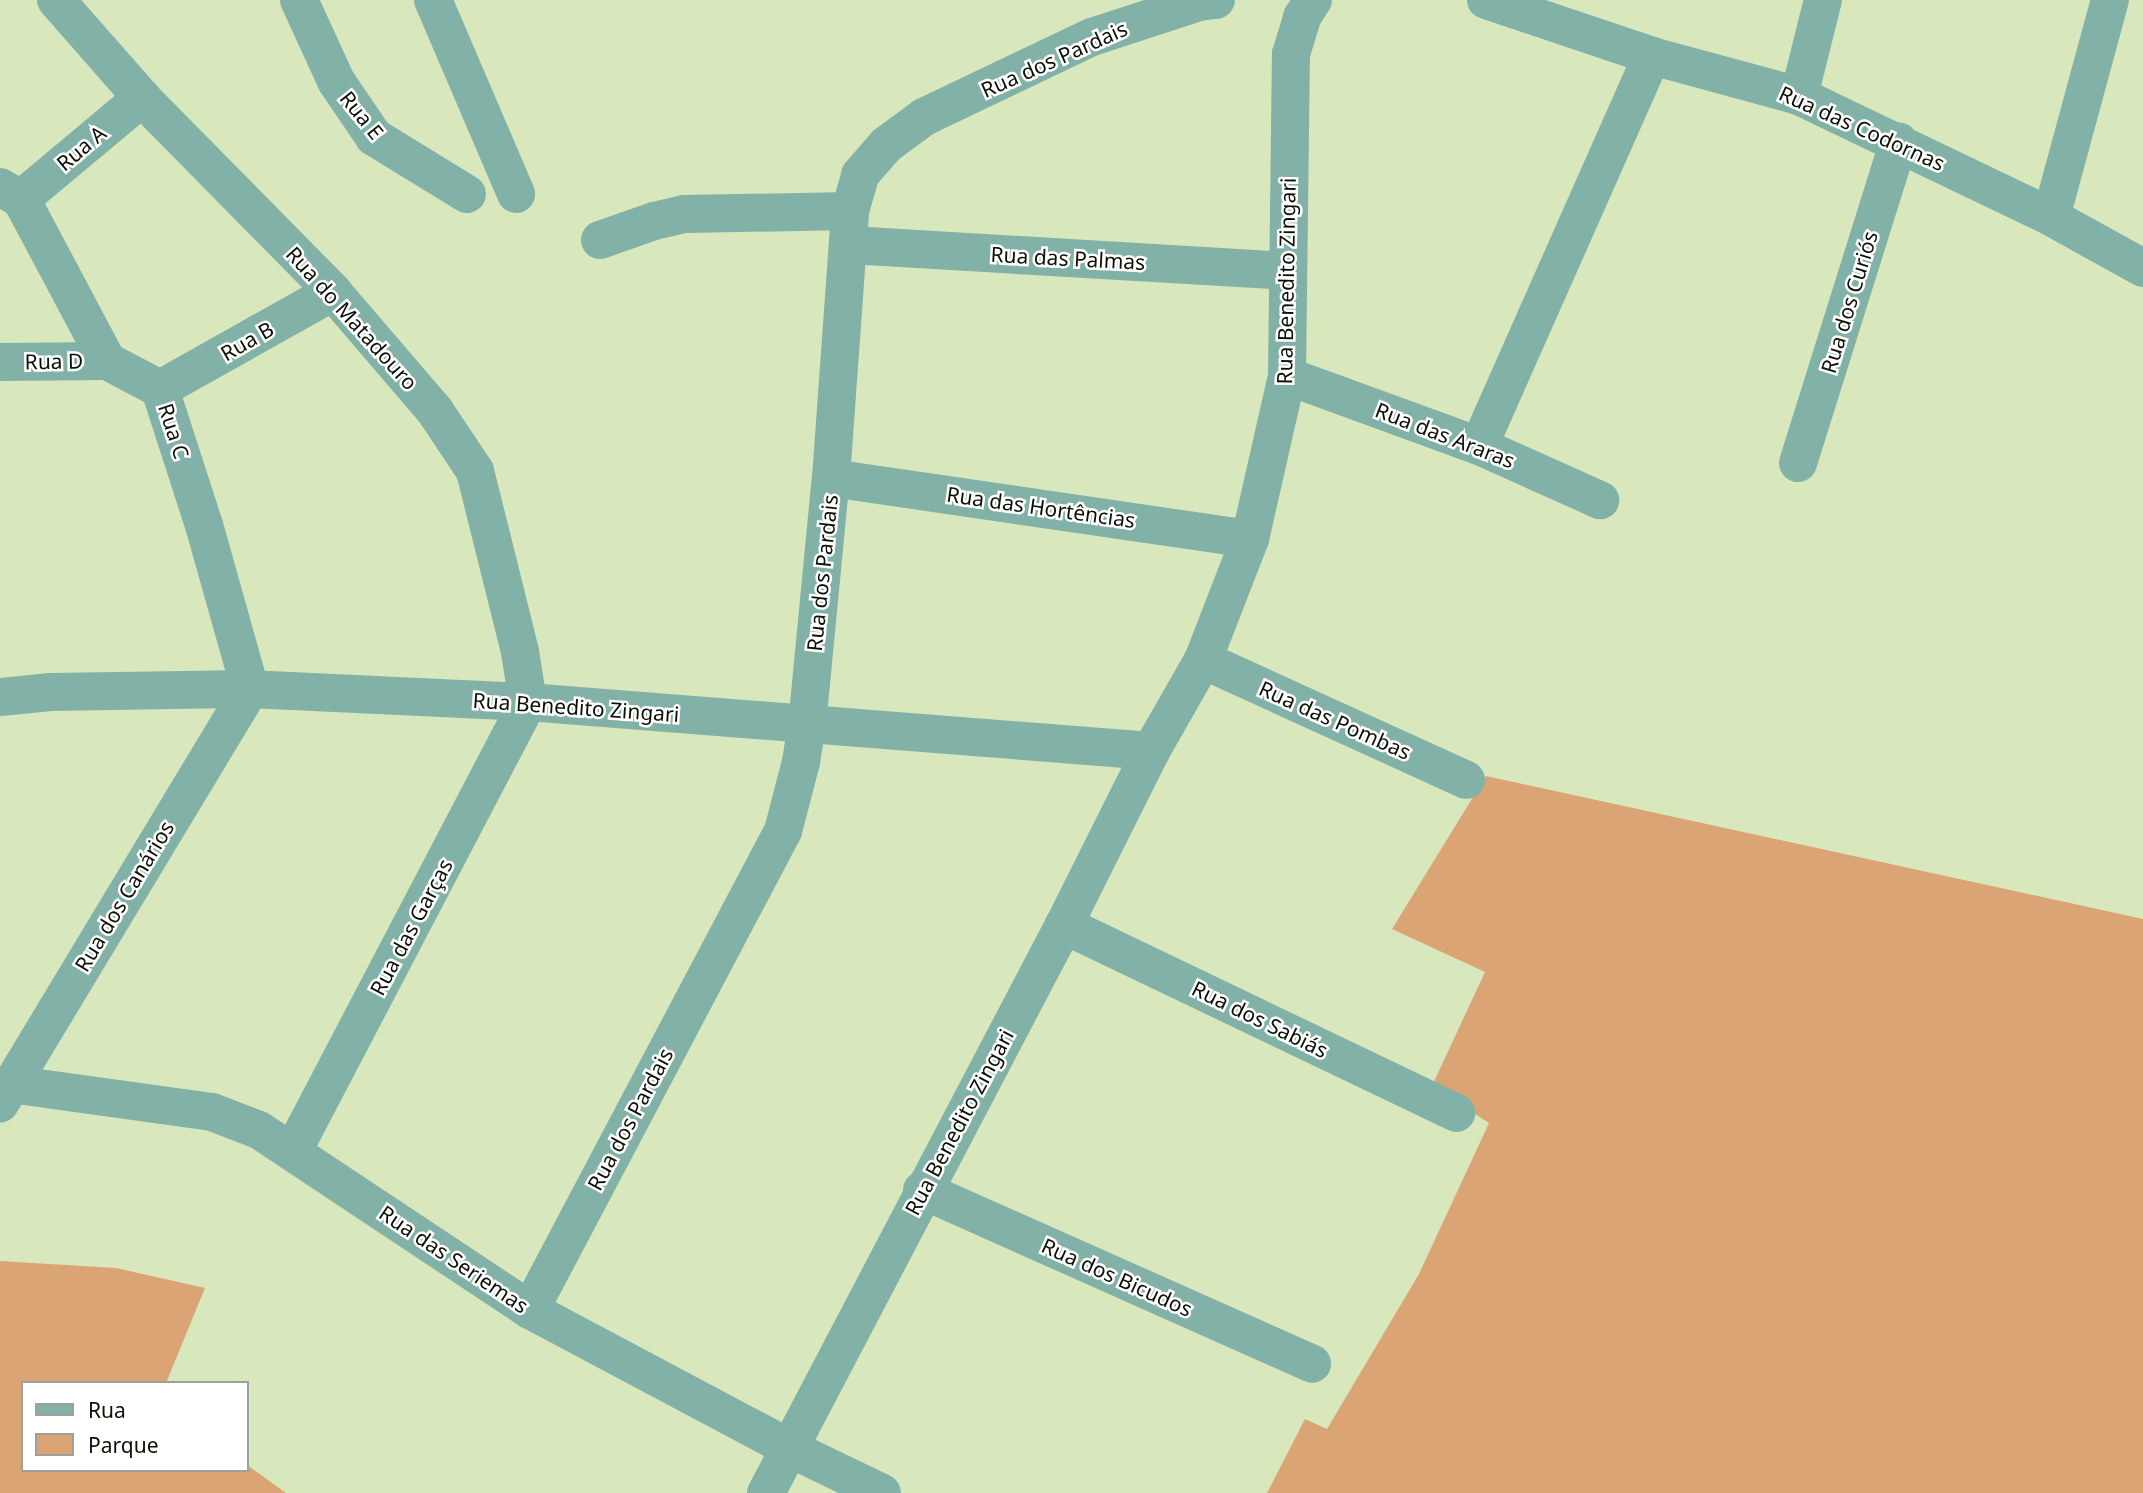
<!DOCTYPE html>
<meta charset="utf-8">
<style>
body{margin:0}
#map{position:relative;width:2143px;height:1493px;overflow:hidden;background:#d9e7bd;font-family:"Noto Sans",sans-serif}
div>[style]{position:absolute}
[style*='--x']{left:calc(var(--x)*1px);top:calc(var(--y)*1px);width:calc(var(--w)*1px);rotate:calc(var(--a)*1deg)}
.green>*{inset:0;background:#dba474}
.minor>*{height:38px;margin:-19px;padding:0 19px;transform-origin:19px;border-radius:19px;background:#82b1a8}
span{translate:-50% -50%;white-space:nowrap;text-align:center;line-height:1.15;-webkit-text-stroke:5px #fff;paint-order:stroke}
.street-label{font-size:21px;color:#0d1104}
.legend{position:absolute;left:21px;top:1381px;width:228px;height:91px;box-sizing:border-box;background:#fff;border:2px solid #9ea09b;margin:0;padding:9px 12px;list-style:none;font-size:21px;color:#0d1104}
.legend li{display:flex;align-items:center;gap:14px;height:35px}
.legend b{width:35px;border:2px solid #9ea09b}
</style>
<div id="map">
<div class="green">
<div style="clip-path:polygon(1486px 776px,2143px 919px,2143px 1493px,1267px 1493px,1305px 1419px,1327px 1429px,1419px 1274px,1489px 1123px,1432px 1086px,1485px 972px,1392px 929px)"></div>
<div style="clip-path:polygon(0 1261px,116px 1268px,205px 1288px,166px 1383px,23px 1383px,23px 1470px,247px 1470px,247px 1465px,286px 1493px,0 1493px)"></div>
</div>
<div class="minor">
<div style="--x:56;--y:0;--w:130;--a:48.7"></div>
<div style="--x:142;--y:98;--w:272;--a:45.4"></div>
<div style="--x:333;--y:292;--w:157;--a:49.4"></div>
<div style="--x:435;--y:411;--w:72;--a:56.3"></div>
<div style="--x:475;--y:471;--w:187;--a:76"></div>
<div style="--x:520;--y:652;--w:51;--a:80.9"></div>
<div style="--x:528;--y:702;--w:507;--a:117.63"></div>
<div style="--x:299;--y:0;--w:89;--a:65.4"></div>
<div style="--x:336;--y:81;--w:68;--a:55.8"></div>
<div style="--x:374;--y:137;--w:109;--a:31.5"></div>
<div style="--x:433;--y:0;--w:211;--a:66.8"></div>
<div style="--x:1486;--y:0;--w:175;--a:18.6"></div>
<div style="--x:1652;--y:56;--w:152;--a:15.2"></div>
<div style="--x:1799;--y:96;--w:280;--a:25.6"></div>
<div style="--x:2051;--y:217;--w:105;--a:29"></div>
<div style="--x:1799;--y:96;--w:99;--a:-76"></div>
<div style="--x:0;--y:187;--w:24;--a:30"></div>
<div style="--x:21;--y:199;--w:183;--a:62"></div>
<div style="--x:107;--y:361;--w:60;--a:27.8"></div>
<div style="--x:160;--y:389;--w:143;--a:72.1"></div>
<div style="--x:204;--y:525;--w:170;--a:74.3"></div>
<div style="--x:250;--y:689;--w:484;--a:121.1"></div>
<div style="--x:21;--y:199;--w:158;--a:-39.9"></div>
<div style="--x:2051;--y:217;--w:225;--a:-74.8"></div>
<div style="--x:600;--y:240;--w:57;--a:-19.4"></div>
<div style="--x:654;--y:221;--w:31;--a:-13"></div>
<div style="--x:684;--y:214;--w:166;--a:-1"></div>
<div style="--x:850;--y:245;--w:438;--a:3.4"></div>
<div style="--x:0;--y:362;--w:107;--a:-0.5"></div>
<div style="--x:1287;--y:376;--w:204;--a:20"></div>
<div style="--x:1479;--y:446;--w:133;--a:24.1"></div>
<div style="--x:160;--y:389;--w:198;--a:-29.3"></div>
<div style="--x:1479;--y:446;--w:427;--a:-66.1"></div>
<div style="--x:1798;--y:463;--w:337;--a:-72.6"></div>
<div style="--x:831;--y:478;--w:423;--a:8.3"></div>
<div style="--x:1203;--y:660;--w:289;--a:24.5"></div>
<div style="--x:0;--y:697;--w:51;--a:-5.6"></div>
<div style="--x:51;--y:692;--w:199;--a:-0.9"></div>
<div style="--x:250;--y:689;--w:278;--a:2.7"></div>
<div style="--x:528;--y:702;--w:625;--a:4.5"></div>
<div style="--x:1064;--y:925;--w:435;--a:25.6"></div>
<div style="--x:10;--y:1084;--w:204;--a:7.9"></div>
<div style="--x:212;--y:1112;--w:50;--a:21"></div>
<div style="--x:259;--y:1130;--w:325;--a:33.6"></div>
<div style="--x:530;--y:1310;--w:296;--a:28"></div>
<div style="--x:791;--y:1449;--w:101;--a:25.8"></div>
<div style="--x:922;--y:1190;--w:427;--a:24"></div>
<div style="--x:530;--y:1310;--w:542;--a:-62.16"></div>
<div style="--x:783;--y:831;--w:71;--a:-75.4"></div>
<div style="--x:801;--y:762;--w:37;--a:-81"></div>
<div style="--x:807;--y:725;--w:248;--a:-84.5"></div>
<div style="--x:831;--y:478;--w:268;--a:-85.9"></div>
<div style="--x:850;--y:211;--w:37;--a:-74"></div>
<div style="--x:860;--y:175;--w:40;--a:-49"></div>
<div style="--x:886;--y:145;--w:47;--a:-36.4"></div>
<div style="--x:924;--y:117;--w:186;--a:-25.5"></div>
<div style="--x:1092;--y:37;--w:113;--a:-18.1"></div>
<div style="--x:1199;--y:2;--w:17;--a:-7"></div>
<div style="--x:766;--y:1493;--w:641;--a:-62.32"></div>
<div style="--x:1064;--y:925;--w:195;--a:-63.4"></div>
<div style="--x:1151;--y:751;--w:105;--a:-60.3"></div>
<div style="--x:1203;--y:660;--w:130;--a:-68.8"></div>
<div style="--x:1250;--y:539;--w:167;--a:-77.2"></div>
<div style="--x:1287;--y:376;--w:322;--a:-89.3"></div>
<div style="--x:1291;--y:54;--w:39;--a:-73"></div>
<div style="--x:1302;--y:17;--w:20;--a:-57"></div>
</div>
<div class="street-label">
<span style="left:1054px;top:59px;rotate:-24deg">Rua dos Pardais</span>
<span style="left:362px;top:115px;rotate:51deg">Rua E</span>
<span style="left:1862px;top:128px;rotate:24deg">Rua das Codornas</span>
<span style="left:81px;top:148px;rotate:-40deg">Rua A</span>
<span style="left:1068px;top:258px;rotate:3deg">Rua das Palmas</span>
<span style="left:1286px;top:281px;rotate:-89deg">Rua Benedito Zingari</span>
<span style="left:1849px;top:302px;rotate:-73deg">Rua dos Curiós</span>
<span style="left:352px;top:318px;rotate:48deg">Rua do Matadouro</span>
<span style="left:247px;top:341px;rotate:-30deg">Rua B</span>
<span style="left:54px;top:361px;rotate:-1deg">Rua D</span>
<span style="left:174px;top:431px;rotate:72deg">Rua C</span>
<span style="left:1445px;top:435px;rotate:21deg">Rua das Araras</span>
<span style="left:1041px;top:507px;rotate:8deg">Rua das Hortências</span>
<span style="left:822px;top:573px;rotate:-84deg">Rua dos Pardais</span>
<span style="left:576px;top:707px;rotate:4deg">Rua Benedito Zingari</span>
<span style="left:1335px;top:720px;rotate:24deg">Rua das Pombas</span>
<span style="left:124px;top:896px;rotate:-59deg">Rua dos Canários</span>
<span style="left:411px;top:927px;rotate:-62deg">Rua das Garças</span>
<span style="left:1260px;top:1019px;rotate:26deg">Rua dos Sabiás</span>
<span style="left:630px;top:1119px;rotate:-62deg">Rua dos Pardais</span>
<span style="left:959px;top:1122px;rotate:-62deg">Rua Benedito Zingari</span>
<span style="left:454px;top:1259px;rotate:34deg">Rua das Seriemas</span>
<span style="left:1117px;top:1277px;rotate:24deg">Rua dos Bicudos</span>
</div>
<ul class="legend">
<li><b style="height:9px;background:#82b1a8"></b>Rua</li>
<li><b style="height:19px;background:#dba474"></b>Parque</li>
</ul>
</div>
